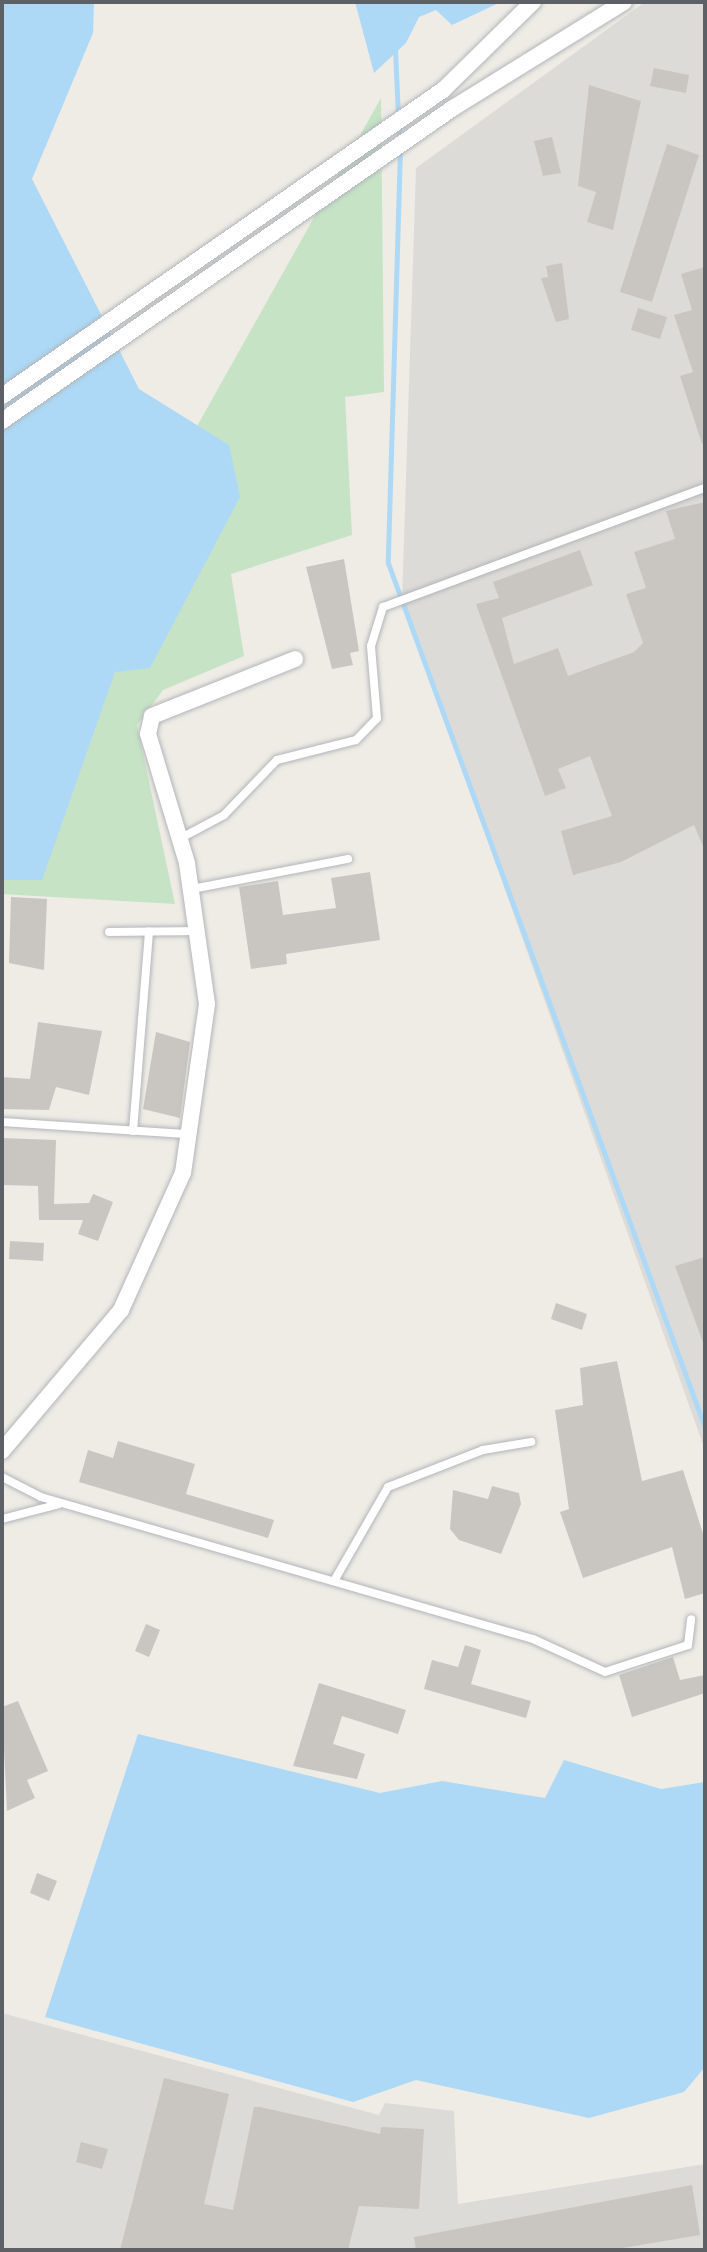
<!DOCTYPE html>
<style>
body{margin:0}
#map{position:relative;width:707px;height:2252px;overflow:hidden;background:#eeece5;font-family:Barlow,sans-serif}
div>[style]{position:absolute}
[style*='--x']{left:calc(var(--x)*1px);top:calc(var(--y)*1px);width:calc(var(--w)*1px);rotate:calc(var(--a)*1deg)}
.industrial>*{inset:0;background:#dddbd7}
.green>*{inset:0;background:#c6e3c5}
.water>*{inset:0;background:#add9f6}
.stream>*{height:5px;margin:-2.5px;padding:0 2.5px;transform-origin:2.5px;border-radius:2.5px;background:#add9f6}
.building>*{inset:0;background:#c9c6c2}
.roads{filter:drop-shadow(0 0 2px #b2b5b9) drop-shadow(0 0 2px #b2b5b9)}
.service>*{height:8px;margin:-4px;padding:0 4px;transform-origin:4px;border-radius:4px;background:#fff}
.minor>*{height:16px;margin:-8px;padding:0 8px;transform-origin:8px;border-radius:8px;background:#fff}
span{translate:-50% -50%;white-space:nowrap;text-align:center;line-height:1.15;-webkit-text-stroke:8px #fff;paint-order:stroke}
.frame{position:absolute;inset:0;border:4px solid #5d6064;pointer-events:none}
</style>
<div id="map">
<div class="industrial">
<div style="clip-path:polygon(645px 2px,705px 2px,705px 1450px,402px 601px,416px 168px)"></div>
<div style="clip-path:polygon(2px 2013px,379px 2115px,385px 2103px,454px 2111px,458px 2204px,705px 2164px,705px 2250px,2px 2250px)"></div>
</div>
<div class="green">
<div style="clip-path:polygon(381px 98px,384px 392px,345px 397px,352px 535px,231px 574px,244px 656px,163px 690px,137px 725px,175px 904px,2px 894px,2px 774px)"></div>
</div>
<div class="water">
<div style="clip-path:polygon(2px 2px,94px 2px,93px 33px,32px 179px,139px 389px,229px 445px,240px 497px,150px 668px,115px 672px,42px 880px,2px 880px)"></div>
<div style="clip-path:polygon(355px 2px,501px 2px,452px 25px,436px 10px,419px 17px,406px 43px,374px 73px)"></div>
<div style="clip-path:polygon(138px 1734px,380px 1793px,442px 1781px,545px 1798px,564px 1760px,661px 1789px,705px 1782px,705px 2067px,684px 2092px,589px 2118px,416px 2080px,353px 2102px,45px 2017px)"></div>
</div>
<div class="stream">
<div style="--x:395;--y:50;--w:89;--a:87.4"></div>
<div style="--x:400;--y:149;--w:414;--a:91.7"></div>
<div style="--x:388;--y:563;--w:921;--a:69.87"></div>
</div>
<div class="building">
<div style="clip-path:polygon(654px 68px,689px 75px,686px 93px,650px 86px)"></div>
<div style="clip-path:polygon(589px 85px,641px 101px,613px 230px,587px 222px,596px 192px,578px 186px)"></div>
<div style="clip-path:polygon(552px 137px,561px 173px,543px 176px,534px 141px)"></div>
<div style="clip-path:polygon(667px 144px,699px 155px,652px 302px,620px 292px)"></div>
<div style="clip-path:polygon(562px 263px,569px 319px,556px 322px,541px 278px,548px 277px,546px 266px)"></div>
<div style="clip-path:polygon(705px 267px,705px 444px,702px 444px,680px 376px,693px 372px,674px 315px,692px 310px,681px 274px)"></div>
<div style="clip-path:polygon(638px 308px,667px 317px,660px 339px,631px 330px)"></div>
<div style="clip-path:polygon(705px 502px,705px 851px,694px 825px,621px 862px,573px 875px,561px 831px,612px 816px,590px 756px,558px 769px,566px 788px,545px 796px,476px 604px,499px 598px,493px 582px,580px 550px,593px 585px,502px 618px,514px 664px,558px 648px,568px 676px,634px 652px,643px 643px,626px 594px,646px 588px,634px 552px,675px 539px,666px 511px)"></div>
<div style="clip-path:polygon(344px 559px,359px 651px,350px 653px,353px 665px,332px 669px,306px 567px)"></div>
<div style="clip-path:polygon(370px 872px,380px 940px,286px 954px,287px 964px,251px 969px,239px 887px,278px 881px,283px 915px,336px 908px,331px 878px)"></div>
<div style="clip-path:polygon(11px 897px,47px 899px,44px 970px,9px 963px)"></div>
<div style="clip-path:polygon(38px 1022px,102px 1031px,89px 1095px,56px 1087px,49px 1110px,2px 1109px,2px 1077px,30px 1079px)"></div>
<div style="clip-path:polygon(156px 1032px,190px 1042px,180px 1118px,143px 1109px)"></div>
<div style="clip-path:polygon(2px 1138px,56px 1140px,54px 1204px,89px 1203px,93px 1194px,113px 1202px,98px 1241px,78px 1234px,83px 1220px,39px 1220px,38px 1186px,2px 1185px)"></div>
<div style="clip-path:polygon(10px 1241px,44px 1243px,43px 1261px,9px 1259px)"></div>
<div style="clip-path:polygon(705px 1257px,705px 1344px,704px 1345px,675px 1266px)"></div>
<div style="clip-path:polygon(556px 1303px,587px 1314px,582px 1330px,551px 1319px)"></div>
<div style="clip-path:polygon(617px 1361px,642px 1481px,683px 1470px,705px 1540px,705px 1593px,685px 1599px,672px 1547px,583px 1578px,560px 1512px,569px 1509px,555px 1410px,583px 1405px,580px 1368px)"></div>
<div style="clip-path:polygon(118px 1441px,195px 1464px,186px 1494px,274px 1520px,268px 1538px,79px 1482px,88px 1450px,113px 1458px)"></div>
<div style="clip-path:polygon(492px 1486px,519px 1493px,521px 1504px,501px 1554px,459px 1540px,450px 1529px,453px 1490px,488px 1499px)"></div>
<div style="clip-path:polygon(146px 1624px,160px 1630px,149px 1657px,135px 1651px)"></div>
<div style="clip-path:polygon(465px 1645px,481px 1650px,471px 1684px,531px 1701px,526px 1718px,424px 1689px,432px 1660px,458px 1667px)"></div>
<div style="clip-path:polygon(673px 1657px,680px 1680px,705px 1675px,705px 1693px,632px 1717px,619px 1675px)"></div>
<div style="clip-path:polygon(319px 1683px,406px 1710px,398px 1734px,342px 1716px,333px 1744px,365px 1754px,357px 1779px,293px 1766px)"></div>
<div style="clip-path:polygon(18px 1701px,48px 1771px,27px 1780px,35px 1798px,7px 1811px,2px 1707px)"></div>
<div style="clip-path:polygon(37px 1873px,57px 1881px,49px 1901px,30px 1893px)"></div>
<div style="clip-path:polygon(164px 2078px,229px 2094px,204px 2204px,233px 2210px,254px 2107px,260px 2107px,380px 2134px,381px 2127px,424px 2129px,419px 2209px,359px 2206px,348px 2250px,120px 2250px)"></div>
<div style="clip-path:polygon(81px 2142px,108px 2149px,102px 2169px,76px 2162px)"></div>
<div style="clip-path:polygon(692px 2185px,700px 2235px,611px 2250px,416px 2250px,414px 2237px)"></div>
</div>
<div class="roads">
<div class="service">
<div style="--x:181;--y:838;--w:49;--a:-28.1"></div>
<div style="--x:224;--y:815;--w:76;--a:-46.1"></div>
<div style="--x:277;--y:760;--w:81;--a:-14.2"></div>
<div style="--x:356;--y:740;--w:30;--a:-46"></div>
<div style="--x:377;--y:718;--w:72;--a:-94.8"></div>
<div style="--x:371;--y:646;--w:41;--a:-72.9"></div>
<div style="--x:383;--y:607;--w:343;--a:-20.3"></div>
<div style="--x:192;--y:889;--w:159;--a:-10.9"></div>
<div style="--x:109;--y:932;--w:89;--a:-0.6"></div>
<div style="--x:2;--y:1122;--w:188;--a:3.7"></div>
<div style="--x:133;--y:1131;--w:200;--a:-85.4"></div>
<div style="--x:2;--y:1477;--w:44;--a:27.1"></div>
<div style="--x:41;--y:1497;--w:512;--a:16.1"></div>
<div style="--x:533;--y:1639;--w:79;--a:24.6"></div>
<div style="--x:605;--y:1672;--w:87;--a:-18"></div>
<div style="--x:688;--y:1645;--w:26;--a:-83"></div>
<div style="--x:2;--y:1519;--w:59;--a:-14.7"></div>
<div style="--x:334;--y:1581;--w:108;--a:-60.1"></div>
<div style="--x:388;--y:1487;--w:102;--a:-21.3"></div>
<div style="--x:483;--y:1450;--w:49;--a:-9.5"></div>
</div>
<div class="minor">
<div style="--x:2;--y:396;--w:537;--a:-34.76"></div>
<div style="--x:443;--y:90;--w:126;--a:-44.4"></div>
<div style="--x:2;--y:421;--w:549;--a:-34.76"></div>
<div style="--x:453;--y:108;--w:201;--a:-31.8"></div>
<div style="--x:2;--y:1451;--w:185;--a:-49.8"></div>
<div style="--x:121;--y:1310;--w:150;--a:-65.7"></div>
<div style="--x:183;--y:1173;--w:171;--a:-81.9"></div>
<div style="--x:207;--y:1004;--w:142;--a:-98.1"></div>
<div style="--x:187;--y:863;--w:135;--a:-106.8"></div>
<div style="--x:148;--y:734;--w:18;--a:-77"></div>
<div style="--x:152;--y:716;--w:154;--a:-21.7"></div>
</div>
</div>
<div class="frame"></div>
</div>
